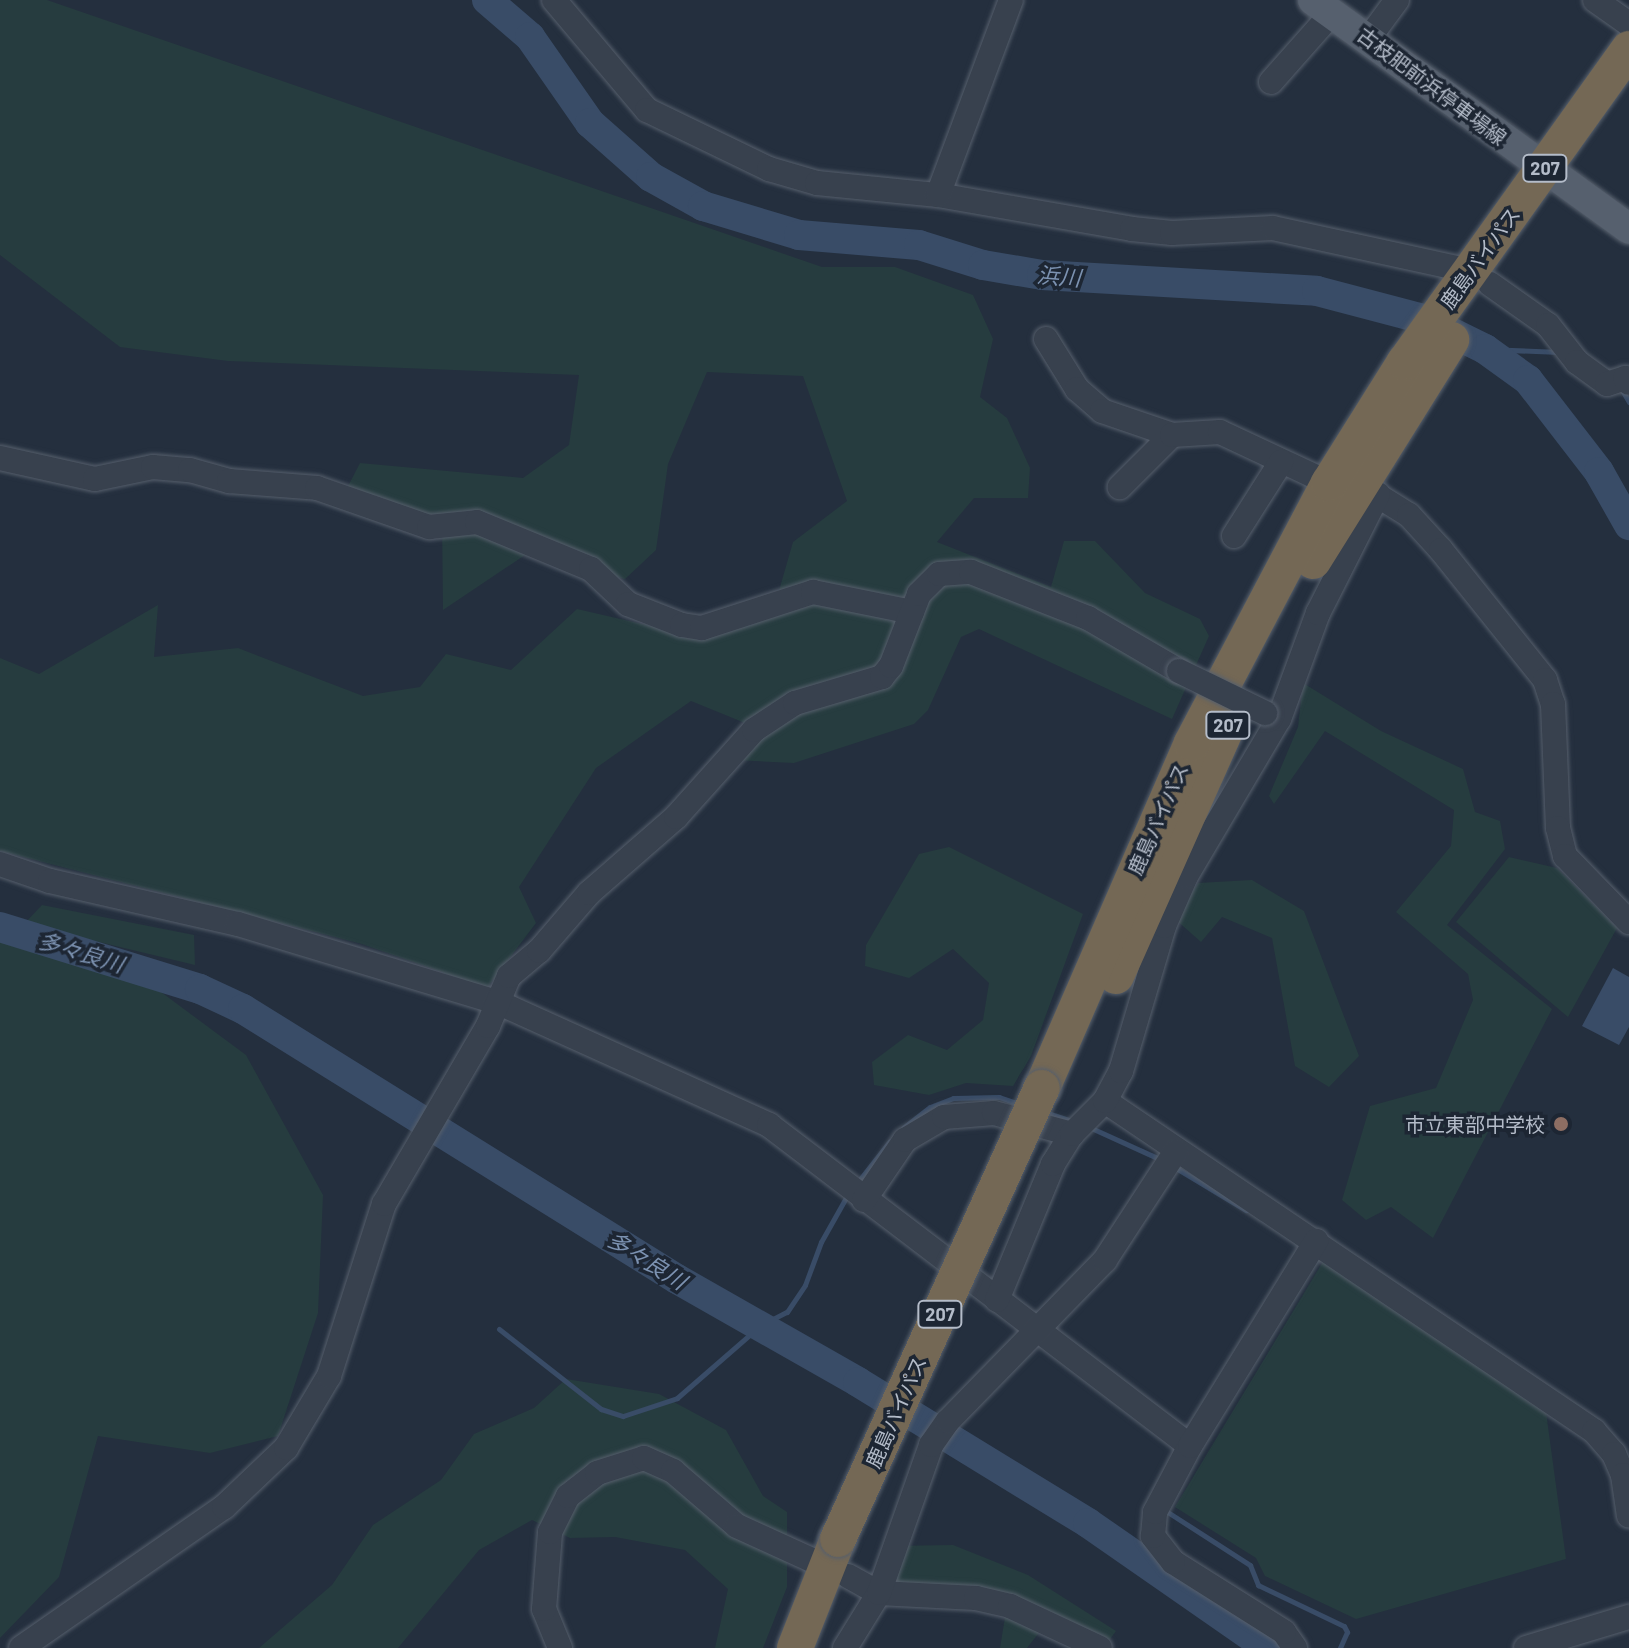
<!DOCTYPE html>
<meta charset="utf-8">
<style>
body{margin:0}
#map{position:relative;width:1629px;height:1648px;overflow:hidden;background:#242f3e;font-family:Barlow,"Noto Sans JP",sans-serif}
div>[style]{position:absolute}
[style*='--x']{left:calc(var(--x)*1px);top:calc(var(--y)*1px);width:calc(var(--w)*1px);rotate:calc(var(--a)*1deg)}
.green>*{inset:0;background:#263c3f}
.water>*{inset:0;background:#394c67}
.stream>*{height:5px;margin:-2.5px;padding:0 2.5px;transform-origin:2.5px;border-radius:2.5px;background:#394c67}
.river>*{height:30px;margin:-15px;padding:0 15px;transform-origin:15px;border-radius:15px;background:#394c67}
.roads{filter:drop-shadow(0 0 2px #565f6c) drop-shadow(0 0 2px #565f6c)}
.minor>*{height:24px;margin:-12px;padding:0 12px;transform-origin:12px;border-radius:12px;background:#38414e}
.major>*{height:30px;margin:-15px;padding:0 15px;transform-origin:15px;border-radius:15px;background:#56606e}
.highway>*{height:36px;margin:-18px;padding:0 18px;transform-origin:18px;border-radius:18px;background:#746855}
.bridges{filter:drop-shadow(0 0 2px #565f6c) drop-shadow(0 0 2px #565f6c)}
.minor-bridge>*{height:24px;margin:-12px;padding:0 12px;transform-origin:12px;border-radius:12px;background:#38414e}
.highway-bridge>*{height:36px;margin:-18px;padding:0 18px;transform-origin:18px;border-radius:18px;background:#746855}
.dots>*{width:22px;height:22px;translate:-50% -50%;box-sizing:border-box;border:4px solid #1d2633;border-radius:50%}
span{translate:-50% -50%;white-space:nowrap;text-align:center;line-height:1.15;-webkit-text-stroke:7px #1d2633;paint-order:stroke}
.shield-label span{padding:2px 6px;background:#1d2633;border:2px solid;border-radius:6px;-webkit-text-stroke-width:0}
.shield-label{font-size:18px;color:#b4bcc9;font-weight:700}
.street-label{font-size:20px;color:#b4bcc9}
.poi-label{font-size:20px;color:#b4bcc9}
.right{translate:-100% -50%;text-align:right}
.water-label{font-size:22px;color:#7c92b1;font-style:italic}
</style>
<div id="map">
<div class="green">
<div style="clip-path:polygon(0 0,47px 0,822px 267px,895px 267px,973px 295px,993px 339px,980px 397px,1007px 418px,1030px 468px,1028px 498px,974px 498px,937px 542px,1051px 587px,1064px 541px,1095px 541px,1145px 593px,1200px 619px,1209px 636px,1172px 719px,979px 629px,961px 637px,928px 710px,914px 724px,794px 763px,734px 760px,745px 723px,691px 701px,596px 768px,519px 887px,536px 923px,487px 988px,362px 944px,0 851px,0 658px,39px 674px,158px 605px,154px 657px,238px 648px,363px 696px,420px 687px,446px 654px,511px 670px,577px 609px,690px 635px,774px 608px,793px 542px,847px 501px,803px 376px,707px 372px,668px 464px,656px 550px,625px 579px,525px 555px,443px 610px,442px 520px,346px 490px,360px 463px,523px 478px,569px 445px,579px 375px,228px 361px,120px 347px,0 255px)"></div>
<div style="clip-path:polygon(1303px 683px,1381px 731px,1463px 769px,1475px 812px,1500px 821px,1505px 849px,1447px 925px,1552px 1009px,1433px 1238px,1391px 1207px,1366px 1220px,1342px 1200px,1370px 1106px,1436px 1088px,1473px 1000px,1468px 974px,1396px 912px,1451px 846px,1454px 810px,1325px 731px,1274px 804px,1269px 796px,1298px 727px)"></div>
<div style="clip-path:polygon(949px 847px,1083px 914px,1031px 1056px,1013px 1086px,966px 1083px,929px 1095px,874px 1085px,872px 1062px,908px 1035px,947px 1050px,983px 1020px,989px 983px,953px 949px,909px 978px,865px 966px,866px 945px,919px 854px)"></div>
<div style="clip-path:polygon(1509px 857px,1557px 868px,1617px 928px,1568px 1017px,1456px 922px)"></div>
<div style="clip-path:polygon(1252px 880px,1304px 911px,1359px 1056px,1329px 1087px,1295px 1066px,1272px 938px,1222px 917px,1201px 942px,1175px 919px,1198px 883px)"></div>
<div style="clip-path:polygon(42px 905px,194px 935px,195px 965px,24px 924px)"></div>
<div style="clip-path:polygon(0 937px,161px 992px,246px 1055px,323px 1195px,318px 1313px,278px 1436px,210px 1453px,98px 1436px,59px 1577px,0 1638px)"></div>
<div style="clip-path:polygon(1324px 1260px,1546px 1412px,1566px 1559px,1356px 1619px,1265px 1576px,1256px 1558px,1175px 1507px)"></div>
<div style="clip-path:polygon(566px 1379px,659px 1394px,726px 1430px,763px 1496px,787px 1512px,787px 1587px,763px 1648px,715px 1648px,728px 1589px,685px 1550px,615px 1537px,570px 1538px,532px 1520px,479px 1550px,398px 1648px,259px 1648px,332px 1585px,373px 1525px,441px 1480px,474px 1434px,534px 1408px)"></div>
<div style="clip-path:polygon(953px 1545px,1028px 1575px,1116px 1631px,1105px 1646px,1052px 1616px,1027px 1648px,1000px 1648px,1006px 1611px,909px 1598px,876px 1576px,889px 1546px)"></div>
</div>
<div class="water">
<div style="clip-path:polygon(1613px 968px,1629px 977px,1629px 1027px,1619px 1045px,1582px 1026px)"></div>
</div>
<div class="stream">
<div style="--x:1485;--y:349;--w:75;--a:2.3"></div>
<div style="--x:1622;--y:390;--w:14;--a:60"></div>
<div style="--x:1044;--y:1112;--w:29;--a:18"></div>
<div style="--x:1089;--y:1127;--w:82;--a:24.4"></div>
<div style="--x:903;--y:1128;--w:34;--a:-38"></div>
<div style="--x:930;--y:1107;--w:25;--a:-21"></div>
<div style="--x:953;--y:1098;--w:46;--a:-1.2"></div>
<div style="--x:999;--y:1097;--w:21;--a:19"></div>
<div style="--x:1176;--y:1168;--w:82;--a:31"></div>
<div style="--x:857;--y:1183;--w:53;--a:-51.8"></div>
<div style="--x:499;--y:1329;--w:130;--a:38.1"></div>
<div style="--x:601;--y:1409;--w:23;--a:18"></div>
<div style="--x:623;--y:1416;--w:57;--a:-18.4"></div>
<div style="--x:677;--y:1398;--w:111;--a:-41"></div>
<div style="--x:761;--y:1325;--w:29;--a:-27"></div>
<div style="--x:787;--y:1312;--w:32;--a:-56"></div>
<div style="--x:805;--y:1285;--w:46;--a:-69.6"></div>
<div style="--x:821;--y:1242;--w:55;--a:-60.6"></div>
<div style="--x:1166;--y:1511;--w:100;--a:32.7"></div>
<div style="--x:1250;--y:1565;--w:22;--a:68"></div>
<div style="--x:1258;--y:1585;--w:95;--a:25.5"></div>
<div style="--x:1344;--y:1626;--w:7;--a:63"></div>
<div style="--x:1347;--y:1632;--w:17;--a:114"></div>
</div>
<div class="river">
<div style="--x:487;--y:0;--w:57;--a:40.7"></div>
<div style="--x:530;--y:37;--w:105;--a:55.1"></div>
<div style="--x:590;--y:123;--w:81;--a:41.5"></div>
<div style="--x:651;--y:177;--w:60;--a:29.1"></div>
<div style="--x:703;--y:206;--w:100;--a:16.8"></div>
<div style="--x:799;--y:235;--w:120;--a:4.8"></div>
<div style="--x:919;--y:245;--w:67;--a:17.4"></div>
<div style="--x:983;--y:265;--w:60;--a:9.6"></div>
<div style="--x:1042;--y:275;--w:275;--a:3.3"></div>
<div style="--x:1317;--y:291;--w:111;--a:14.7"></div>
<div style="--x:1424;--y:319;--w:68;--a:26.2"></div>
<div style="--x:1485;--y:349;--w:53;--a:35.8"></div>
<div style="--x:1528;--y:380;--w:116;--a:52.3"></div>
<div style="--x:1599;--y:472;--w:61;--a:60.5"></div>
<div style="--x:0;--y:927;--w:209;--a:17.2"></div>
<div style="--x:200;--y:989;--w:47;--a:24.9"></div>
<div style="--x:243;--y:1009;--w:511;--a:31.89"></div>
<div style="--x:677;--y:1279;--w:208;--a:29.6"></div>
<div style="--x:858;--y:1382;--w:270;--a:31.5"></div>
<div style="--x:1088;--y:1523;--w:219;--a:34.8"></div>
</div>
<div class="roads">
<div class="minor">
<div style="--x:554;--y:0;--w:144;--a:49.8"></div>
<div style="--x:647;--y:110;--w:136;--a:25.8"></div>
<div style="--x:769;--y:169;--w:50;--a:16.3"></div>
<div style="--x:817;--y:183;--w:122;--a:5.7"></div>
<div style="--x:938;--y:195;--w:197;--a:9.9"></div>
<div style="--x:1132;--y:229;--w:40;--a:5.7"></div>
<div style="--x:1172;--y:233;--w:101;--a:-2.8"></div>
<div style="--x:1273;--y:228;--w:203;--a:12.3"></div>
<div style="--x:1595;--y:0;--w:42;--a:35.2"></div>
<div style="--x:1369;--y:38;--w:47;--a:-53.6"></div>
<div style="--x:1271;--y:82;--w:92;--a:-48.5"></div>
<div style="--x:938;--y:195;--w:208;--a:-69.5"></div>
<div style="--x:1490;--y:284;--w:71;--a:35.3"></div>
<div style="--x:1548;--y:325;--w:47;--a:51.9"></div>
<div style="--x:1577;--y:362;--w:37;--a:36"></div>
<div style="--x:1607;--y:384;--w:19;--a:-18"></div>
<div style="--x:1625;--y:378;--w:6;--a:51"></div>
<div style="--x:1046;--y:339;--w:59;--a:58.2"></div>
<div style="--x:1077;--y:389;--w:33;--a:41"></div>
<div style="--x:1102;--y:411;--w:74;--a:18.9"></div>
<div style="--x:1172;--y:435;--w:74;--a:135"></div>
<div style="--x:1172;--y:435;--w:48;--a:-3.6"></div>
<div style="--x:1220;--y:432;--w:120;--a:25.1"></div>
<div style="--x:1329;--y:483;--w:30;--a:2"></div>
<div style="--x:1359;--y:484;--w:59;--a:31.8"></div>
<div style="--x:1409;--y:515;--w:47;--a:47.6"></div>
<div style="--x:1441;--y:550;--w:166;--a:51.3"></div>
<div style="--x:1545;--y:680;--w:25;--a:72"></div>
<div style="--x:1553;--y:704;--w:124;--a:87.7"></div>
<div style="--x:1558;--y:828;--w:29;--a:76"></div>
<div style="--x:1565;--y:856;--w:92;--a:45.9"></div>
<div style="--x:0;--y:458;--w:97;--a:12.5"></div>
<div style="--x:95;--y:479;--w:59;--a:-11.7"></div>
<div style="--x:153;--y:467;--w:37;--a:5"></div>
<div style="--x:190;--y:470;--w:41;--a:15.8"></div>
<div style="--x:229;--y:481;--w:88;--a:4.5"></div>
<div style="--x:317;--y:488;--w:119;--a:19.2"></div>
<div style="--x:429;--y:527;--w:48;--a:-5.9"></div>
<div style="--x:477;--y:522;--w:123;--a:22.4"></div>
<div style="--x:591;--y:569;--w:51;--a:43.4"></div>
<div style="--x:628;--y:604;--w:58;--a:21.3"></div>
<div style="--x:682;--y:625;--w:20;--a:9"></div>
<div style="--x:702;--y:628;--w:117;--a:-18"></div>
<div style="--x:813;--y:592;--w:101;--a:11.4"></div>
<div style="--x:1234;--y:536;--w:88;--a:-57.6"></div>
<div style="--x:0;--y:864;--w:53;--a:18.8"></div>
<div style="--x:50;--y:881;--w:193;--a:12.9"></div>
<div style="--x:238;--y:924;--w:270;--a:16.8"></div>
<div style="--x:497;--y:1002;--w:299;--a:24.3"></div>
<div style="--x:769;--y:1125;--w:529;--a:37.32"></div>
<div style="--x:1105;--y:1101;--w:590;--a:34.01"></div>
<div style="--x:1594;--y:1431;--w:30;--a:49"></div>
<div style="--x:1614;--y:1454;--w:23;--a:67"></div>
<div style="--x:1623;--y:1475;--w:41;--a:81.7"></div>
<div style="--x:864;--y:1200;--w:73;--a:-55.7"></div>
<div style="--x:905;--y:1140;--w:45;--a:-30.5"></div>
<div style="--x:944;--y:1117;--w:50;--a:-4.6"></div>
<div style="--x:994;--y:1113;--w:81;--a:15.1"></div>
<div style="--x:997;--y:1300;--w:147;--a:-67.6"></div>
<div style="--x:1053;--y:1164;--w:36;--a:-58"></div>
<div style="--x:1072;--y:1134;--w:47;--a:-45"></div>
<div style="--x:1105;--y:1101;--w:34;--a:-62"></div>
<div style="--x:1121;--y:1071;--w:151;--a:-73.5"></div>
<div style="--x:1164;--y:926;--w:55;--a:-66.3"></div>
<div style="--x:1186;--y:876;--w:182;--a:-59.4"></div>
<div style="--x:1279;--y:719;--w:113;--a:-69.8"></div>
<div style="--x:1318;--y:613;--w:133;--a:-63.2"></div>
<div style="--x:848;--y:1576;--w:35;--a:29"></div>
<div style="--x:879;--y:1593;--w:97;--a:3"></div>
<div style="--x:976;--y:1598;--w:35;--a:13"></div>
<div style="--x:1010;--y:1606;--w:99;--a:25"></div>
<div style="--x:21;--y:1648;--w:247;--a:-34.8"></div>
<div style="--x:224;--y:1507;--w:86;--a:-43.6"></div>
<div style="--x:286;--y:1448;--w:84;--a:-59.2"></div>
<div style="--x:329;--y:1376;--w:181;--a:-72.3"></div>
<div style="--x:384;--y:1204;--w:206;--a:-59.7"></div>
<div style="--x:488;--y:1026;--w:54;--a:-67.2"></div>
<div style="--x:509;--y:976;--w:39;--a:-40"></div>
<div style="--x:539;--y:951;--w:77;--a:-49.2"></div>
<div style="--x:589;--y:893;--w:116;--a:-41.1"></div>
<div style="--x:676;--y:817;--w:117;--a:-48.1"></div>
<div style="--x:754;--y:730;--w:49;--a:-33.4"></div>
<div style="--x:795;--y:703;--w:91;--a:-16.6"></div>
<div style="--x:882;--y:677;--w:14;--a:-51"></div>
<div style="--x:891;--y:666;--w:77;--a:-68.7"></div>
<div style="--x:919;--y:594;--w:28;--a:-45"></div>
<div style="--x:939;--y:574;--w:32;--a:-4"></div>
<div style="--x:971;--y:572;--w:126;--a:21.5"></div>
<div style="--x:1088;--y:618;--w:105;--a:30.2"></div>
<div style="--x:560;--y:1648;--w:42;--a:-112.3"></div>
<div style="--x:544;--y:1609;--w:77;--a:-85.5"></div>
<div style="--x:550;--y:1532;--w:40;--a:-63.4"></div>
<div style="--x:568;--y:1496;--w:37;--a:-38"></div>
<div style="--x:597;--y:1473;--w:49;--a:-17.7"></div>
<div style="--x:644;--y:1458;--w:32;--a:24"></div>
<div style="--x:673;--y:1471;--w:84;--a:40.7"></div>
<div style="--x:737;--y:1526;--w:99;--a:24.5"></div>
<div style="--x:845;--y:1648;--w:65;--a:-58.3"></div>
<div style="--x:879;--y:1593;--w:157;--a:-70.6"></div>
<div style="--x:931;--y:1445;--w:29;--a:-55"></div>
<div style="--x:948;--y:1421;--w:225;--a:-45.7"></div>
<div style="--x:1105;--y:1260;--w:130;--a:-56.9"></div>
<div style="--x:1295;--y:1648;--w:19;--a:-125"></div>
<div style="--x:1284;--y:1632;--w:131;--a:-147.8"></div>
<div style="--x:1173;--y:1562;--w:33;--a:-128"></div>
<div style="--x:1153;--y:1536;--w:24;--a:-85"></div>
<div style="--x:1155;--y:1512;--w:75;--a:-62.1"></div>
<div style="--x:1190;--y:1446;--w:241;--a:-58.4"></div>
<div style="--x:1526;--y:1648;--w:108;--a:-16.8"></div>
</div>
<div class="major">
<div style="--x:1313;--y:0;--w:390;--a:35.9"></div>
</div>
<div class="highway">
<div style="--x:1313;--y:561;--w:261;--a:-58"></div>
<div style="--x:1116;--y:976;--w:292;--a:-66"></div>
<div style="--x:1042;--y:1088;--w:376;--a:-66.5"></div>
<div style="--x:1192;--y:743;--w:294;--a:-62.2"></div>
<div style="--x:1329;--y:483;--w:143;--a:-57.9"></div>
<div style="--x:1405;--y:362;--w:385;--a:-54.4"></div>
<div style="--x:795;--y:1648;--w:117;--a:-68.5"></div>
</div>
</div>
<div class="bridges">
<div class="minor-bridge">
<div style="--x:1179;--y:671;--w:96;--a:26"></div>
</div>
<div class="highway-bridge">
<div style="--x:838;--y:1539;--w:495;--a:-65.7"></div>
</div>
</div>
<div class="dots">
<div style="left:1561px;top:1124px;background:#8d6e63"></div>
</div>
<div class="shield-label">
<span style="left:1545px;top:168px">207</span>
<span style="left:1228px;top:725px">207</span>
<span style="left:940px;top:1314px">207</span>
</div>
<div class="street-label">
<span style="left:1432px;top:86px;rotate:37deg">古枝肥前浜停車場線</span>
<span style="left:1480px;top:258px;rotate:-54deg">鹿島バイパス</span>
<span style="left:1158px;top:819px;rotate:-66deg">鹿島バイパス</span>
<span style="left:896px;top:1412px;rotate:-66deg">鹿島バイパス</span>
</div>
<div class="poi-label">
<span class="right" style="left:1545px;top:1124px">市立東部中学校</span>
</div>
<div class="water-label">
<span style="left:1059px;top:276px;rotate:5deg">浜川</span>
<span style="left:81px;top:952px;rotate:17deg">多々良川</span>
<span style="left:647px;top:1260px;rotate:32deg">多々良川</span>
</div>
</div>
